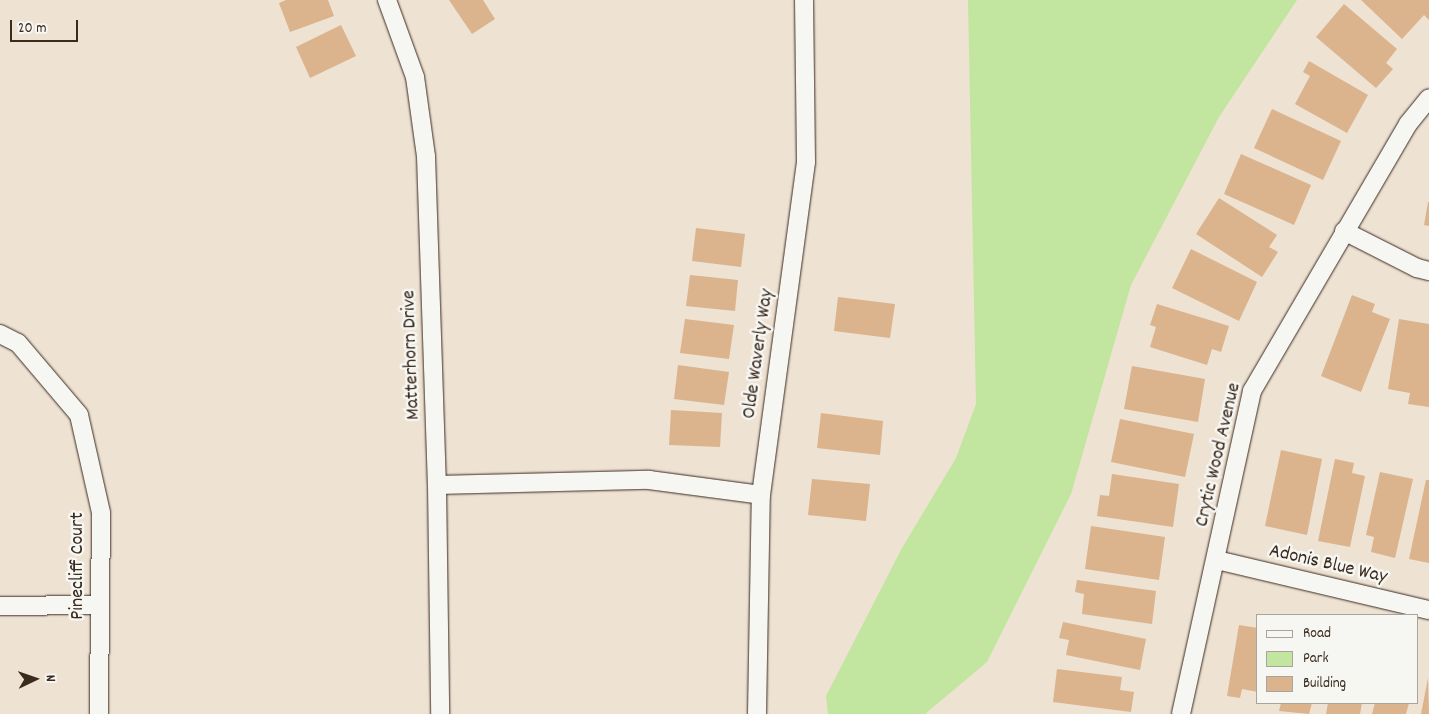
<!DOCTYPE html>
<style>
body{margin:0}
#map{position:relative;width:1429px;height:714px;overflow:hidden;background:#eee2d3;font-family:Dekko,sans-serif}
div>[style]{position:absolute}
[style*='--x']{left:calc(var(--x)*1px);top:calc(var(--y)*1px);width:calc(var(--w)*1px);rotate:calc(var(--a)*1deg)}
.green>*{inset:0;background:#c2e59f}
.building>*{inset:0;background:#dbb38c}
.roads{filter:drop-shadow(0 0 1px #3b2a1e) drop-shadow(0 0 1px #3b2a1e)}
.street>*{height:18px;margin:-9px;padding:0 9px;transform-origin:9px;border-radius:9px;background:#f6f6f2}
span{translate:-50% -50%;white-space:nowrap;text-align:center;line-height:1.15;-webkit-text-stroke:5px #f6f6f2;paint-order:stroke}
.street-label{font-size:20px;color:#3b2a1e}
.legend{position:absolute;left:1256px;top:614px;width:162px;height:90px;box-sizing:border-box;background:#f6f6f2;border:1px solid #aba49d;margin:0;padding:6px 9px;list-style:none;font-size:15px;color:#3b2a1e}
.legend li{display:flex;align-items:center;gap:10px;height:25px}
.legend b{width:25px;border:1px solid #aba49d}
.north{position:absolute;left:10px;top:654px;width:50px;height:50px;-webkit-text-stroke:4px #f6f6f2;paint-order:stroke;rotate:87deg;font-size:14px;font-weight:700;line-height:20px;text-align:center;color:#3b2a1e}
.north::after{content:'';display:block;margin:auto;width:18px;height:22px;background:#3b2a1e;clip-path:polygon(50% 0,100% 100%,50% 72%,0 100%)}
.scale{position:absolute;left:10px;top:20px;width:68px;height:22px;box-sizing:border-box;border:2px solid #3b2a1e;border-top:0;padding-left:6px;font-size:15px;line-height:18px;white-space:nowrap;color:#3b2a1e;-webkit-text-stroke:4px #f6f6f2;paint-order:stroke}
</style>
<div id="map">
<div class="green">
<div style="clip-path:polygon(968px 0,1297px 0,1219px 117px,1131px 285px,1071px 494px,987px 662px,925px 714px,828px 714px,826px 696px,902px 548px,956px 458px,976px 404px)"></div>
</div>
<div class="building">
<div style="clip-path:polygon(286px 0,328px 0,334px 16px,290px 32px,279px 3px)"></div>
<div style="clip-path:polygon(449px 0,483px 0,495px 19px,472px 34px)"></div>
<div style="clip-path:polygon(1361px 0,1429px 0,1429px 20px,1424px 15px,1402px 39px)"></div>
<div style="clip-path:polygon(1344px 4px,1397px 49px,1386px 63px,1393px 69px,1376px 88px,1316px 37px)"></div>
<div style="clip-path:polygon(341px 25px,356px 56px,310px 78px,296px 47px)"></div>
<div style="clip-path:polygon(1309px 61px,1368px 95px,1347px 133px,1295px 104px,1310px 76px,1303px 72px)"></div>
<div style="clip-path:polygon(1272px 109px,1341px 141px,1323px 180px,1254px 148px)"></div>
<div style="clip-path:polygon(1241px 154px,1311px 185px,1294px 225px,1224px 194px)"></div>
<div style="clip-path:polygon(1219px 198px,1277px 235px,1269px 247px,1278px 252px,1262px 277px,1196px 234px)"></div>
<div style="clip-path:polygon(1428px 202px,1429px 202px,1429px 226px,1424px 225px)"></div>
<div style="clip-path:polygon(696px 228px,745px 234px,741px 267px,692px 261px)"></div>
<div style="clip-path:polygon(1191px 249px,1257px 282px,1239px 321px,1172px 288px)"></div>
<div style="clip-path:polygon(690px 275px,738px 280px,735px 311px,686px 306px)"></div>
<div style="clip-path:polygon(1352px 295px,1375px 304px,1372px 312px,1390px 319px,1361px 392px,1321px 376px)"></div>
<div style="clip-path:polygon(838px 297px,895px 304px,890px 338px,834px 331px)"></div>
<div style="clip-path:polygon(1157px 304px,1229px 326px,1221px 352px,1212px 349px,1207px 365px,1150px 347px,1156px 327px,1150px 325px)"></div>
<div style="clip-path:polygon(685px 319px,734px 325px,729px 359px,680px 353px)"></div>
<div style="clip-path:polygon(1399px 319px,1429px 324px,1429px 407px,1408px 404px,1410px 393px,1388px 389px)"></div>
<div style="clip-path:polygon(678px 365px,729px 372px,724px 405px,674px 399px)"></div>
<div style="clip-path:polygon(1132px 366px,1205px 379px,1198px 422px,1124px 409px)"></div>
<div style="clip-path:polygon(671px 410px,722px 413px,720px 447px,669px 445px)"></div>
<div style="clip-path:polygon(821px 413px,883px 421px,880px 455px,817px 448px)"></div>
<div style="clip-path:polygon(1120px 419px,1194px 434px,1185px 477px,1111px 462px)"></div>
<div style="clip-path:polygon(1281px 450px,1322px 459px,1307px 535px,1265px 526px)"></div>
<div style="clip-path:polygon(1335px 459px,1354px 463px,1352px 473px,1365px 476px,1350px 547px,1318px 541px)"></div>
<div style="clip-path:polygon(1380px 472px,1413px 479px,1395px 558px,1371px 552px,1374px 537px,1366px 535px)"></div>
<div style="clip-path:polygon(1112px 474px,1179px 484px,1173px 527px,1097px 516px,1100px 495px,1109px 496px)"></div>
<div style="clip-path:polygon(812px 479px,870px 484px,866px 521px,808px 515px)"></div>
<div style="clip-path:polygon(1426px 480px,1429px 480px,1429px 563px,1409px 559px)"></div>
<div style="clip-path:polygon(1091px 526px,1165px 537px,1159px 580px,1085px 569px)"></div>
<div style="clip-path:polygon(1077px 580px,1156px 591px,1152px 624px,1082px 614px,1084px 594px,1075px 592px)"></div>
<div style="clip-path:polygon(1063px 622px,1146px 639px,1140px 670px,1066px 655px,1069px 640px,1059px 638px)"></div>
<div style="clip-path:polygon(1239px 625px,1258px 628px,1258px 692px,1242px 689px,1240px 698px,1227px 696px)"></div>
<div style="clip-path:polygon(1057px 669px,1122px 677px,1120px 690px,1134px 692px,1131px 712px,1053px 702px)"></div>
<div style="clip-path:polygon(1428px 678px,1429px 714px,1421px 714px)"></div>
<div style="clip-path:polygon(1281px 703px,1312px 703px,1309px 714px,1279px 711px)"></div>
<div style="clip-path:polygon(1328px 703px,1362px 703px,1360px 714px,1326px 714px)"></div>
<div style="clip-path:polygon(1375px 703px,1409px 703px,1406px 714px,1372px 714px)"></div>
</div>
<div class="roads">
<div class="street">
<div style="--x:387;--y:0;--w:82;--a:70"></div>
<div style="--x:415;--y:77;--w:80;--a:82.1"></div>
<div style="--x:426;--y:156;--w:329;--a:88.1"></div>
<div style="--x:437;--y:485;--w:229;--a:89.2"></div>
<div style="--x:1344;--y:231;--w:82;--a:26.9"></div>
<div style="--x:1417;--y:268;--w:12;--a:14"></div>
<div style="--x:0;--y:334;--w:20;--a:27"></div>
<div style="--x:18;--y:343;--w:94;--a:49.7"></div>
<div style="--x:79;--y:415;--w:100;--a:77.3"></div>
<div style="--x:101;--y:513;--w:201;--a:90.6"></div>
<div style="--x:437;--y:485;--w:212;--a:-1.4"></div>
<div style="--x:649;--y:480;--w:113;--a:7.6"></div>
<div style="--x:1217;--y:560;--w:218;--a:13.3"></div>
<div style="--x:0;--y:606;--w:100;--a:-0.6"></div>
<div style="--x:757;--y:714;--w:219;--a:-89"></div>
<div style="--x:761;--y:495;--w:336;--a:-82.3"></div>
<div style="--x:806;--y:162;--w:162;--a:-90.7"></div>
<div style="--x:1181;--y:714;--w:331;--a:-77.6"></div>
<div style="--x:1252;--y:391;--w:309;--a:-59.7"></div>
<div style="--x:1408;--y:124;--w:33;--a:-51"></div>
</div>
</div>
<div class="street-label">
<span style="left:759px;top:354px;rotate:-82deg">Olde Waverly Way</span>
<span style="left:412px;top:355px;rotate:-92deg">Matterhorn Drive</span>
<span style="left:1219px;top:455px;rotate:-77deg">Crytic Wood Avenue</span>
<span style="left:1328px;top:565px;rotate:13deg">Adonis Blue Way</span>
<span style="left:78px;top:566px;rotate:-90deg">Pinecliff Court</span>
</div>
<ul class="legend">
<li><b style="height:6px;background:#f6f6f2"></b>Road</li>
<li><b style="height:14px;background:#c2e59f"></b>Park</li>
<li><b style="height:14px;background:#dbb38c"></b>Building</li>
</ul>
<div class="north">N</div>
<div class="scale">20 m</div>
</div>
